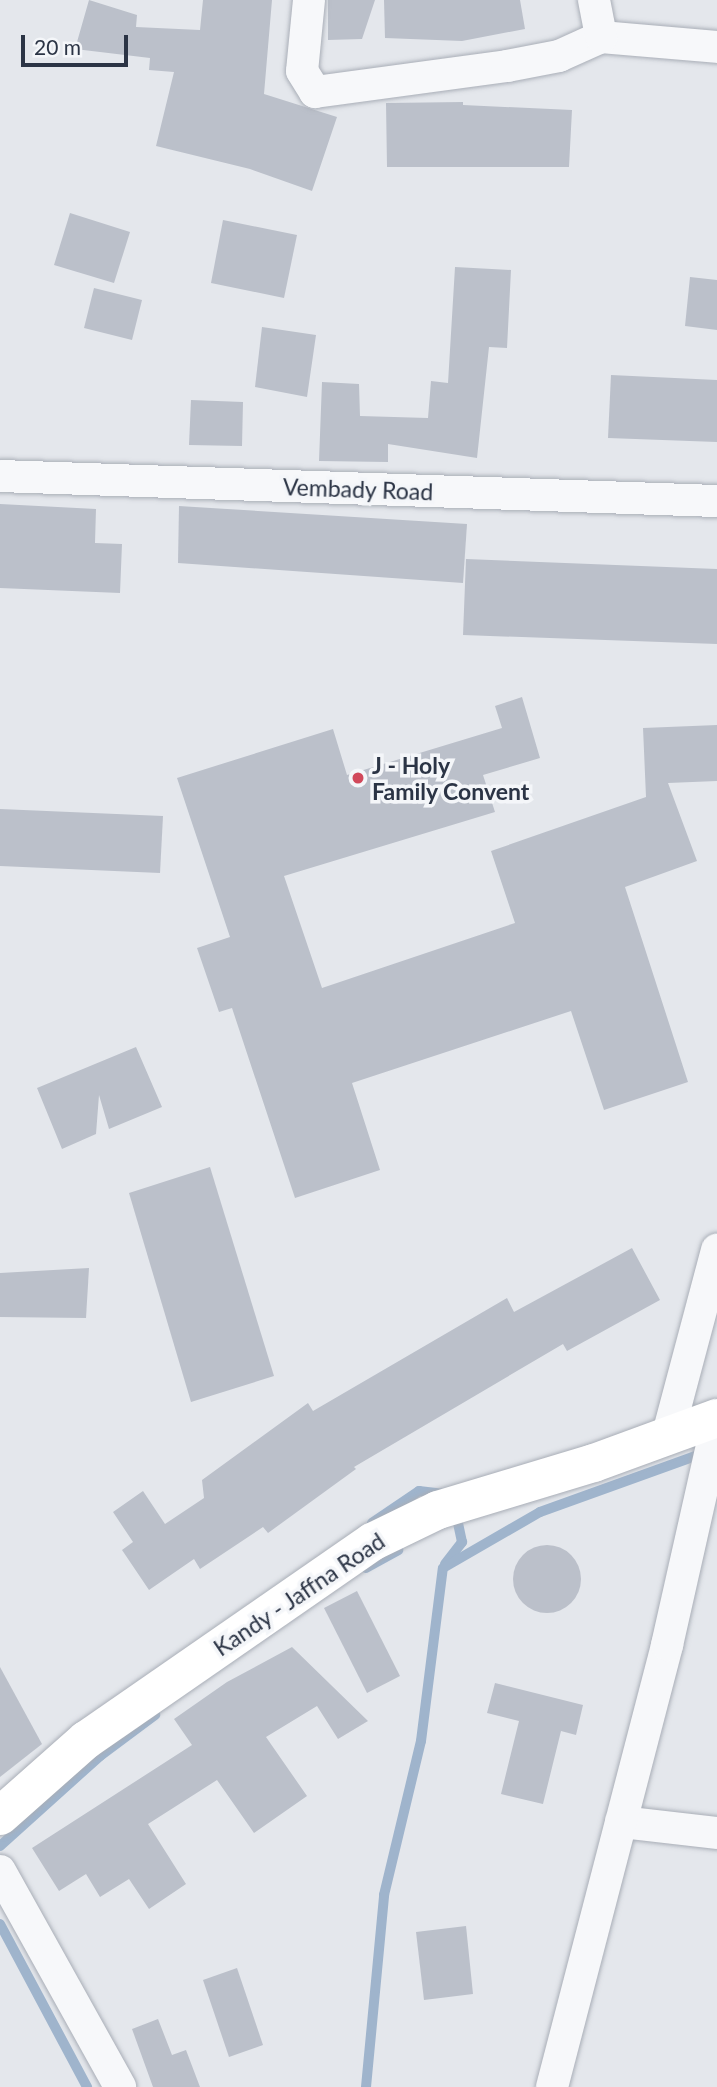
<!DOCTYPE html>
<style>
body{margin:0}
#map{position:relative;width:717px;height:2087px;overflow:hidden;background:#e4e7ec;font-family:Lato,sans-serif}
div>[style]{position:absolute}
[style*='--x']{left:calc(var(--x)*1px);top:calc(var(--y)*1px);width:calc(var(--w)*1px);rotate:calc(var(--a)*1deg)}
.stream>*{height:10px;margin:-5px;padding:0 5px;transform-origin:5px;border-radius:5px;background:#9fb4cc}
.building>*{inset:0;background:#bbc0ca}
.round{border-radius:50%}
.roads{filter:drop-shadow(0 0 2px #a9aeb7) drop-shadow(0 0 2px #a9aeb7)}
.minor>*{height:32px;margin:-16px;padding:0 16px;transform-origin:16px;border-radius:16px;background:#f7f8fa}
.trunk>*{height:38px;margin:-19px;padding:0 19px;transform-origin:19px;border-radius:19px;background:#fff}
.dots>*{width:19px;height:19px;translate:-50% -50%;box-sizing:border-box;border:4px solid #f4f6f9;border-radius:50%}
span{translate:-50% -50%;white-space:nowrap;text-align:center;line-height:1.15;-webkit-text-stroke:7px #f4f6f9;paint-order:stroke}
.street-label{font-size:23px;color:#2b3445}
.poi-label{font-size:23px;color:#2b3445;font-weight:700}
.left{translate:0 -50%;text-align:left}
.scale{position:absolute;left:21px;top:35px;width:107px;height:32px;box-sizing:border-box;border:4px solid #2b3445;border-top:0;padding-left:9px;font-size:21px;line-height:24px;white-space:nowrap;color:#2b3445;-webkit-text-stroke:5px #f4f6f9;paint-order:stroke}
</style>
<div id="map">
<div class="stream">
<div style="--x:372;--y:1523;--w:57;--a:-34.2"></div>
<div style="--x:419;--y:1491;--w:25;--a:7"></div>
<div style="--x:445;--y:1564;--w:28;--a:-52"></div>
<div style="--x:462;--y:1542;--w:30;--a:-102"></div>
<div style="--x:366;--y:1568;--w:37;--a:-29"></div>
<div style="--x:0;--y:1846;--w:135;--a:-42"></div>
<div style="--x:100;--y:1756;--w:69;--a:-36.7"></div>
<div style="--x:0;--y:1924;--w:185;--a:61.9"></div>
<div style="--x:366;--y:2087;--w:193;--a:-84.6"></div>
<div style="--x:384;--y:1895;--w:158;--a:-76.5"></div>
<div style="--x:421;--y:1741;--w:174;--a:-82.8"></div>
<div style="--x:443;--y:1568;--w:112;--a:-30"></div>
<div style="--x:540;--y:1512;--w:174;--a:-19.8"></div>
</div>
<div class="building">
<div style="clip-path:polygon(89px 0,137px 15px,136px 27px,200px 30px,203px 0,272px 0,264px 94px,337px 117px,312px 191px,250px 169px,156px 146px,174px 72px,149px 70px,150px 58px,75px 49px)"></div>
<div style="clip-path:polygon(328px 0,375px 0,362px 39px,328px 40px)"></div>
<div style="clip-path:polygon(384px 0,520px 0,525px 29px,462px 41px,385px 38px)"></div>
<div style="clip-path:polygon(463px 102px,463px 105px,572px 110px,569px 167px,387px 167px,386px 103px)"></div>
<div style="clip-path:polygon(70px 213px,130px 232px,114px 283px,54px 265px)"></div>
<div style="clip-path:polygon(223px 220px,297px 235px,284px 298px,211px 283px)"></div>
<div style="clip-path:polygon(455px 267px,511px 270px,507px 348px,489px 347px,477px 458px,388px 444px,388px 462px,319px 461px,322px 382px,359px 384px,360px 416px,428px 418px,431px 381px,448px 383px)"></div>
<div style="clip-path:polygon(690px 277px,717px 280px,717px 330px,685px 326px)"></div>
<div style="clip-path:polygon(94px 288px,142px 300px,132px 340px,84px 328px)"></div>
<div style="clip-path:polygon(262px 327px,316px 335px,307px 397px,255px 387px)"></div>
<div style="clip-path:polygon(611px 375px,717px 380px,717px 442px,608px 438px)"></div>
<div style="clip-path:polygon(191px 400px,243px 402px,242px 446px,189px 445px)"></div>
<div style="clip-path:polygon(0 504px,96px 509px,95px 543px,122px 544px,120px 593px,0 588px)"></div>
<div style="clip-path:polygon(179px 506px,467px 524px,463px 583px,178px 563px)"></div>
<div style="clip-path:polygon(466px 559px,717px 569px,717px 644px,463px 635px)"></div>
<div style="clip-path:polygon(522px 697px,540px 758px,483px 775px,495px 812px,284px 876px,322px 988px,515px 923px,491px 851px,646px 797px,643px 728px,717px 725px,717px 781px,668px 783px,697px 861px,625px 887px,688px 1082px,604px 1110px,571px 1011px,352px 1083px,380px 1170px,295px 1198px,232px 1008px,219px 1012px,197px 948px,230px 937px,177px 778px,333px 729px,347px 775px,502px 728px,495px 706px)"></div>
<div style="clip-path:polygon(0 809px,163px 816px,160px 873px,0 866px)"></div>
<div style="clip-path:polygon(136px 1047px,162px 1107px,109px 1129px,99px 1095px,96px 1134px,62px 1149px,37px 1088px)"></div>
<div style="clip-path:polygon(210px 1167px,274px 1376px,191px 1402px,129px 1193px)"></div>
<div style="clip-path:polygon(632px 1248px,660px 1300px,567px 1351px,563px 1344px,354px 1467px,356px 1469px,268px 1533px,263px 1527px,200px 1569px,194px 1559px,149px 1590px,122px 1550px,133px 1542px,113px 1512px,143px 1491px,165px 1524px,204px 1498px,202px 1480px,308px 1403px,313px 1411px,507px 1298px,514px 1312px)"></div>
<div style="clip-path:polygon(89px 1268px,86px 1318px,0 1317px,0 1273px)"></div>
<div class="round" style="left:513px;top:1545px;width:68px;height:68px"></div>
<div style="clip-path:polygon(357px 1591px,400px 1676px,367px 1693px,324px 1608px)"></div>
<div style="clip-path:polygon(292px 1647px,368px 1721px,338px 1739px,317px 1706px,266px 1737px,307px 1796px,254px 1833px,217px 1780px,148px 1824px,186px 1884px,149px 1909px,129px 1879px,100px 1897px,86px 1874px,59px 1891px,32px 1848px,192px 1745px,174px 1719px,227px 1682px)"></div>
<div style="clip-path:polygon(0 1667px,42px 1744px,0 1777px)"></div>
<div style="clip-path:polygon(495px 1683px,583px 1705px,576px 1735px,561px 1731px,543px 1804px,501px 1794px,519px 1721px,487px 1713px)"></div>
<div style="clip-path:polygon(466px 1926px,473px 1994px,424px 2000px,416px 1932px)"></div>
<div style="clip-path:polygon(237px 1968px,263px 2045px,229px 2057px,203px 1980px)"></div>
<div style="clip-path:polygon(158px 2019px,172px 2055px,186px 2050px,200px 2087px,153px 2087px,132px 2029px)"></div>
</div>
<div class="roads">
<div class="minor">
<div style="--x:309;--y:0;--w:71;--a:95.6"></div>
<div style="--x:302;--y:71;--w:25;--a:58"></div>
<div style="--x:315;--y:92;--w:194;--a:-7.7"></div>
<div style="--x:507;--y:66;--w:53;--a:-10.9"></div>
<div style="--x:559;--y:56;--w:46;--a:-24.3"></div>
<div style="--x:601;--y:37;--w:116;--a:4.9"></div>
<div style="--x:594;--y:0;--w:38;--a:79"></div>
<div style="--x:0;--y:476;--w:717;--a:2"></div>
<div style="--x:667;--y:1438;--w:195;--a:-75.1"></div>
<div style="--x:621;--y:1822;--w:97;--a:6.5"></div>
<div style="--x:0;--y:1871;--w:247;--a:60.9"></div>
<div style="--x:552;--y:2087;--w:457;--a:-75.4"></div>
<div style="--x:667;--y:1645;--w:228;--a:-77.3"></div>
</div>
<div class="trunk">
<div style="--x:0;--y:1816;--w:115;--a:-41.5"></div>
<div style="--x:86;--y:1740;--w:348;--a:-34.7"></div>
<div style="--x:372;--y:1542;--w:73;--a:-25.9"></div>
<div style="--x:438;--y:1510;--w:163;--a:-16.8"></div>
<div style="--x:594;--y:1463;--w:131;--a:-20.1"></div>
</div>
</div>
<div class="dots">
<div style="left:358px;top:778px;background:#d1495b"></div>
</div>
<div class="street-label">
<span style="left:358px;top:489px;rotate:2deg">Vembady Road</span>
<span style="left:299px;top:1594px;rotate:-34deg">Kandy - Jaffna Road</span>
</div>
<div class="poi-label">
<span class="left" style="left:372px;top:778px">J - Holy<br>Family Convent</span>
</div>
<div class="scale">20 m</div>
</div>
